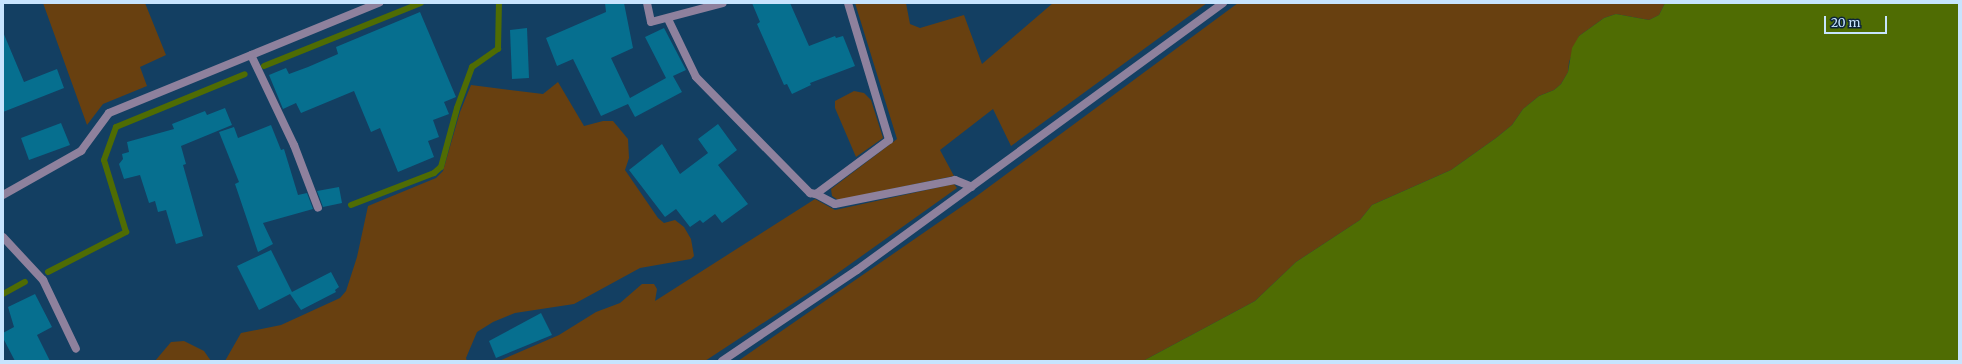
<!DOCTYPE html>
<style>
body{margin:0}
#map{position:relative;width:1962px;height:364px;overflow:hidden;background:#133f62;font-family:Merriweather,serif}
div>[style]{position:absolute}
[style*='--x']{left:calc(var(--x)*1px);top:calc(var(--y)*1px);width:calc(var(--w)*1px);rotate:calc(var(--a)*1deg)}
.green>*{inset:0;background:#684010}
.water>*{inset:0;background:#4f6c03}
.stream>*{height:6px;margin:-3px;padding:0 3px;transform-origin:3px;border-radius:3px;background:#4f6c03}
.building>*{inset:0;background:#066f8f}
.minor>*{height:8px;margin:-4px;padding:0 4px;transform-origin:4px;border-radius:4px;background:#8e819d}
.tertiary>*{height:8px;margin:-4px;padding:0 4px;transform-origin:4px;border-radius:4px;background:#8e819d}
span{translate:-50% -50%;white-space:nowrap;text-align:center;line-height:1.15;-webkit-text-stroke:3px #0d2539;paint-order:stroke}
.frame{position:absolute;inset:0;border:4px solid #c7e4fe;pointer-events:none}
.scale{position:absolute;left:1824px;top:16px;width:63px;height:18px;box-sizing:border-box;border:2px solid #c7e4fe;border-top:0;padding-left:5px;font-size:12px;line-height:14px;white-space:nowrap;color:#c7e4fe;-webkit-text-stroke:3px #0d2539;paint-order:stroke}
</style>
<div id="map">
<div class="green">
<div style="clip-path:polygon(43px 3px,145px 3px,166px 55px,140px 67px,147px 86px,103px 104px,87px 125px)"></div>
<div style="clip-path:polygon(855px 3px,906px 3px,910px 24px,920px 28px,964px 15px,982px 64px,1053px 3px,1207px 3px,1011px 146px,993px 109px,940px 150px,954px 176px,838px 200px,832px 196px,831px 189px,897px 139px)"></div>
<div style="clip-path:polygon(1238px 3px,1665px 3px,1659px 15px,1649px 20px,1616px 14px,1604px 18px,1579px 36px,1569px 62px,1568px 72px,1561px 84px,1554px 90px,1539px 96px,1523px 109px,1512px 125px,1496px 138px,1451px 170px,1372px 205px,1360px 220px,1296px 262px,1255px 301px,1143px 361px,738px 361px,974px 198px)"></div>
<div style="clip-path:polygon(558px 82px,584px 126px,603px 121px,613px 121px,628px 139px,629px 158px,625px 170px,658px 218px,664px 223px,675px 220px,684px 227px,691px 239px,694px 256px,691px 259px,640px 268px,574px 304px,515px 313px,493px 322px,477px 332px,466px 358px,467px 361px,225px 361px,241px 333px,281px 325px,340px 298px,346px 291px,357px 257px,368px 206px,436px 178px,443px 171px,460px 112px,471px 85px,543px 94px)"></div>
<div style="clip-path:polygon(854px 91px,864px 93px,871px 100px,883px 138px,856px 157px,835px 108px,835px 101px)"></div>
<div style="clip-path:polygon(954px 184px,957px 188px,821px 285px,705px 361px,499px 361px,559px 335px,596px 312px,620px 303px,642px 284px,654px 284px,657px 289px,655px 301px,815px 199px,835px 210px)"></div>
<div style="clip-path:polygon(184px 341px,204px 351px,211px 361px,155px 361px,171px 342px)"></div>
</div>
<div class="water">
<div style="clip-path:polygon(1665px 3px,1959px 3px,1959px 361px,1143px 361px,1255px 301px,1296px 262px,1360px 220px,1372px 205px,1451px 170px,1496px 138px,1512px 125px,1523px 109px,1539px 96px,1554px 90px,1561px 84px,1568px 72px,1572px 48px,1579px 36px,1604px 18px,1616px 14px,1649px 20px,1659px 15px)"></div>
</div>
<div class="stream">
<div style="--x:264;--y:66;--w:169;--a:-21.9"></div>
<div style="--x:351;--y:205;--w:89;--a:-21.1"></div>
<div style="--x:434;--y:173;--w:9;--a:-41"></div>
<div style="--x:441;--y:167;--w:61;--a:-74.8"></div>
<div style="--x:457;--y:108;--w:44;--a:-69.9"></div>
<div style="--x:472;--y:67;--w:32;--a:-35"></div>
<div style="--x:498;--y:49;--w:46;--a:-88.8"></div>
<div style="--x:48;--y:272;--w:88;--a:-27.1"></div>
<div style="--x:126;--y:232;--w:75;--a:-107"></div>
<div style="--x:104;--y:160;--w:35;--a:-70"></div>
<div style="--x:116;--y:127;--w:139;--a:-22.3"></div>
<div style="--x:3;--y:294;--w:25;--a:-29"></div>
</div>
<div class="building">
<div style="clip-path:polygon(605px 3px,624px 3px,633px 48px,611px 58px,630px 98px,666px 78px,645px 37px,664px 28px,686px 70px,673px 76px,682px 92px,635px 117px,628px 104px,601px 116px,573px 59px,557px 66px,546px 38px,606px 12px)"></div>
<div style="clip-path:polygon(752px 3px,790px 3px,809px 46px,835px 36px,836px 38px,843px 36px,855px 66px,810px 83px,811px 85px,792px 94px,787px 84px,784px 85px,757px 24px,760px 22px)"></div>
<div style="clip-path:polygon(420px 12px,456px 97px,444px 102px,449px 114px,433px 120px,439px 137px,428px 141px,434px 157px,398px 172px,380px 128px,371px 132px,354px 91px,301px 113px,296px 103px,283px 109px,269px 75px,286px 68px,289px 74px,308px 67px,338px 54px,336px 47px)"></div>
<div style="clip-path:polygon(527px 28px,529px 78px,512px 79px,510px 30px)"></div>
<div style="clip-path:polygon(3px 32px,24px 82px,57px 69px,64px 88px,3px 112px)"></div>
<div style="clip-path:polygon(225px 108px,232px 125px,181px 146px,186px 164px,183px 165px,203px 236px,176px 244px,166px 210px,158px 212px,155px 201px,149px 203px,140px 175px,124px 179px,119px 164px,123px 159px,122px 154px,129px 152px,127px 142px,174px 129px,172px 124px,205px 111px,207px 115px)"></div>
<div style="clip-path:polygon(61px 123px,70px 145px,29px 160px,21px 138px)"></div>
<div style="clip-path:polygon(718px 124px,737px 150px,718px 165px,748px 204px,722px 223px,715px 214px,703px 223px,700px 220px,690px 227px,676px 209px,665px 217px,629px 170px,662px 144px,680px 174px,708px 153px,698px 139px)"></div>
<div style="clip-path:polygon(271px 125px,281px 150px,284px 149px,298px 195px,307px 193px,313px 209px,263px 223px,273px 244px,258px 252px,235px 184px,239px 182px,219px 132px,234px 127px,238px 138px)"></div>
<div style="clip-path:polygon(339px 187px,342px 203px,323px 207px,317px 191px)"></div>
<div style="clip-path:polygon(271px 250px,292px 292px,331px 272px,339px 287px,335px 290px,336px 292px,301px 310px,290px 294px,259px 310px,237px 266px)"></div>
<div style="clip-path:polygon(35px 294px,52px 327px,37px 335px,50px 361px,15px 361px,3px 338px,3px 333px,14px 327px,8px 307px)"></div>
<div style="clip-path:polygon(541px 313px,552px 335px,496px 358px,489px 341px)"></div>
</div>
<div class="minor">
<div style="--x:647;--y:3;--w:19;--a:78"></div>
<div style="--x:651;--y:22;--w:74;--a:-14.8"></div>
<div style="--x:848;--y:3;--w:143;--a:73.3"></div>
<div style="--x:889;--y:140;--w:91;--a:143.5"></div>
<div style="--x:816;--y:194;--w:21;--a:28"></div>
<div style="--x:835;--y:204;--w:122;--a:-11.3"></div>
<div style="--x:955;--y:180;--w:18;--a:22"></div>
<div style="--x:668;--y:19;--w:64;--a:64.2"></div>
<div style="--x:696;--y:77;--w:163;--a:45.5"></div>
<div style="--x:810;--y:193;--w:6;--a:9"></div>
<div style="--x:251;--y:55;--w:100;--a:64.5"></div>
<div style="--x:294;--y:145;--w:67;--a:69.1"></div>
<div style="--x:3;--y:195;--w:90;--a:-29.4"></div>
<div style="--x:81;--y:151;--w:47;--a:-53.6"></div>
<div style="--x:109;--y:113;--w:292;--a:-22.2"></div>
<div style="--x:3;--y:237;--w:59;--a:47.1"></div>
<div style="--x:43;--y:280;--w:76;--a:64.4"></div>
</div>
<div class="tertiary">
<div style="--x:722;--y:361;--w:163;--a:-34"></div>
<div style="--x:857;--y:270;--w:453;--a:-36.1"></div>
</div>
<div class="frame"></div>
<div class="scale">20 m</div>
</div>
